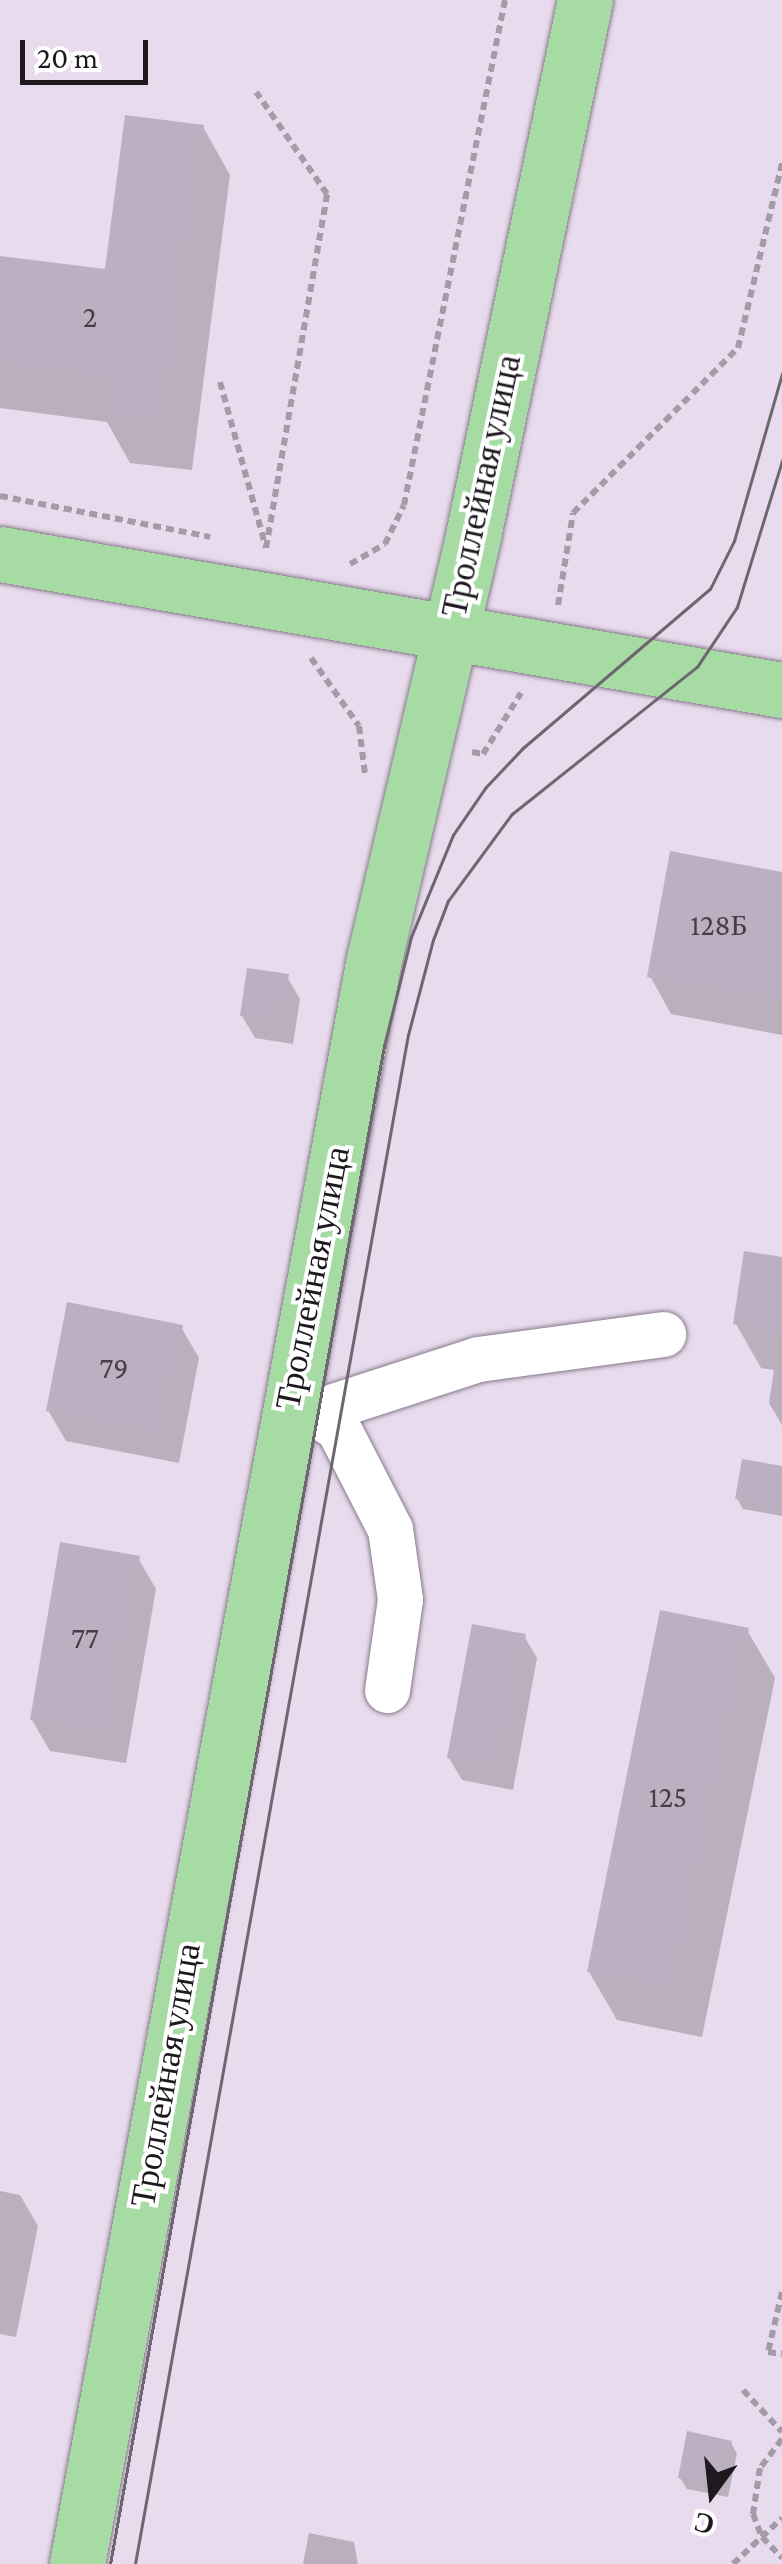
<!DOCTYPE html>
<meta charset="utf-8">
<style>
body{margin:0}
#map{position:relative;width:782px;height:2564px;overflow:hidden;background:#e8dbed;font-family:"Crimson Pro",serif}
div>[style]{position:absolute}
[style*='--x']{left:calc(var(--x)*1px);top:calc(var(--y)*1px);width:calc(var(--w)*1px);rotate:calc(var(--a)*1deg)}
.shadow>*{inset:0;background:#0003}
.building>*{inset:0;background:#bcafc1}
.path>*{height:6px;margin-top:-3px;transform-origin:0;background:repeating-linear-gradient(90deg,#a59aa8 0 8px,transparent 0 13px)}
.roads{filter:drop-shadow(0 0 2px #867a8b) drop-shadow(0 0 2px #867a8b)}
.minor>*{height:45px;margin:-22.5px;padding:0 22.5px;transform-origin:22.5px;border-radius:22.5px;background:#fff}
.major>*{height:55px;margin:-27.5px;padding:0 27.5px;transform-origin:27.5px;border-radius:27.5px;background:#a6dca4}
.tram>*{height:2.5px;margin:-1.25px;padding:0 1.25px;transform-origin:1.25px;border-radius:1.25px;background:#6e6671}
span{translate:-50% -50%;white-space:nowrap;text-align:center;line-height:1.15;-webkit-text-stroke:8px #fff;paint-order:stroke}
.number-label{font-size:30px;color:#463e48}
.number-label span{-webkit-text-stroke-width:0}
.street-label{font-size:35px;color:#1e191f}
.north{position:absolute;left:662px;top:2444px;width:100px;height:100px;-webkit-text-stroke:8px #fff;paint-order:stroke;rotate:195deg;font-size:28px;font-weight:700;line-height:40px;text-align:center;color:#1e191f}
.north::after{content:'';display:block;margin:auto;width:35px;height:45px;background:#1e191f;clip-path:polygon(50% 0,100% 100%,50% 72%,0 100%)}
.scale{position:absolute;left:20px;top:40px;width:128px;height:45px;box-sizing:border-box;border:5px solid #1e191f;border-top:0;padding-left:12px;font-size:30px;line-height:35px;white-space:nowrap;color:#1e191f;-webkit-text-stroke:8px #fff;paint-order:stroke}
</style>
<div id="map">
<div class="shadow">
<div style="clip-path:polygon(203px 127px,230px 175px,192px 470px,130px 463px,107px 422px,0 408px,0 258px,108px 272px)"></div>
<div style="clip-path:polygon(782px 875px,782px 1035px,671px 1014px,650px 976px)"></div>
<div style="clip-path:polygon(287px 977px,300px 999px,293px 1044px,255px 1038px,242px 1016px)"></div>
<div style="clip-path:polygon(782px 1259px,782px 1425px,769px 1403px,774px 1370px,761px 1368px,736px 1324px)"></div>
<div style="clip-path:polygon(181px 1327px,199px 1358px,179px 1463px,66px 1441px,48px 1410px)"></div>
<div style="clip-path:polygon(782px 1469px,782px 1516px,743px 1509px,737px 1498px)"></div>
<div style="clip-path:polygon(138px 1558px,156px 1589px,126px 1763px,50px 1751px,32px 1720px)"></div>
<div style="clip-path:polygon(747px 1630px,775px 1678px,702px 2037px,617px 2020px,589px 1972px)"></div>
<div style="clip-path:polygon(524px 1636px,537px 1658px,513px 1790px,462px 1780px,449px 1758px)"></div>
<div style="clip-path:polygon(0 2191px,20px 2195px,38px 2226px,16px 2337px,0 2334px)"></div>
<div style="clip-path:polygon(731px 2443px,737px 2454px,728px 2497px,687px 2489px,680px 2478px)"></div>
<div style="clip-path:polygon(309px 2533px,354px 2542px,358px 2564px,303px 2564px)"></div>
</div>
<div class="building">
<div style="clip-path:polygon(125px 115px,204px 125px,166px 423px,100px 415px,105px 378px,0 365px,0 256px,105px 269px)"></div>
<div style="clip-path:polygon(670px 851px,782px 872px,782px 1002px,647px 977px)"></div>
<div style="clip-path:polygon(247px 968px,289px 974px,281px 1023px,240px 1016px)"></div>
<div style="clip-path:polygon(744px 1251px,782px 1257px,782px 1332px,733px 1324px)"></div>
<div style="clip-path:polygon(67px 1302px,183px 1325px,162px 1434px,46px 1411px)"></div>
<div style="clip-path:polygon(742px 1459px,782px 1466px,782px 1507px,735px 1499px)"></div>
<div style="clip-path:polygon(60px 1542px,140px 1556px,109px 1733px,30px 1720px)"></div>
<div style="clip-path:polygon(660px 1610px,749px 1628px,675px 1990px,587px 1972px)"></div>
<div style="clip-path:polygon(472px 1624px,526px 1634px,501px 1768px,447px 1758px)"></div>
<div style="clip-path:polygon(687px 2431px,732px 2441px,723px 2487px,678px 2478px)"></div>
</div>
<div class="path">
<div style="--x:220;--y:382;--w:172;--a:74.5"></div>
<div style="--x:266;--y:548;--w:359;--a:-80.2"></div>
<div style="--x:327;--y:194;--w:124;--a:-124.8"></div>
<div style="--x:0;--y:496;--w:214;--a:11"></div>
<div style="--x:350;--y:564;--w:40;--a:-29.7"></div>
<div style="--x:385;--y:544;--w:43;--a:-64"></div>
<div style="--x:404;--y:505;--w:515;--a:-78.69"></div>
<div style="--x:558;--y:605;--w:93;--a:-80.7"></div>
<div style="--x:573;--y:513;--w:233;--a:-45"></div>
<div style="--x:738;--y:348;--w:190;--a:-76.6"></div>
<div style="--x:311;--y:658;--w:83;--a:54.8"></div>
<div style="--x:359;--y:726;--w:48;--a:82.9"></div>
<div style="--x:472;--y:752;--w:11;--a:10"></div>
<div style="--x:483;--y:754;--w:72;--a:-58.1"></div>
<div style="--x:782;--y:2292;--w:62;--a:103.1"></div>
<div style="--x:768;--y:2352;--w:14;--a:8"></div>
<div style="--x:743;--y:2390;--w:57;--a:47.1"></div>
<div style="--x:782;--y:2439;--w:36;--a:127"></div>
<div style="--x:760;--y:2468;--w:47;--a:98.7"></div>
<div style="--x:753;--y:2514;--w:25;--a:69"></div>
<div style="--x:762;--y:2537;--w:29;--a:46"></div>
<div style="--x:733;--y:2564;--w:67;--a:-43.2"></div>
</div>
<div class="roads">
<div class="minor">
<div style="--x:299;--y:1403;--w:46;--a:32.7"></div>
<div style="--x:338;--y:1428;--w:114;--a:62.8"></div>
<div style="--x:390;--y:1529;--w:71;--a:81.9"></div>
<div style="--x:400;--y:1599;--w:92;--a:98.1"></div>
<div style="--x:318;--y:1411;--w:168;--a:-18"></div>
<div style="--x:478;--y:1359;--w:187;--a:-7.7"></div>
</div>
<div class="major">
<div style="--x:0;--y:554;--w:794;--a:9.87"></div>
<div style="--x:77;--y:2564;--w:1632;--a:-79.52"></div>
<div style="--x:374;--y:959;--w:434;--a:-76.8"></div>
<div style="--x:473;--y:536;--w:548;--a:-78.2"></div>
</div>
</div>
<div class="tram">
<div style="--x:110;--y:2564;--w:1543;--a:-79.77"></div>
<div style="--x:384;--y:1046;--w:112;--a:-76.1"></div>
<div style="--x:411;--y:937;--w:110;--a:-67.6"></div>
<div style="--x:453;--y:835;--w:58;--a:-55.5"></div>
<div style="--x:486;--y:787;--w:54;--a:-46.5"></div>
<div style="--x:523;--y:748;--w:245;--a:-40.4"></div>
<div style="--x:710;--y:589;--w:54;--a:-63.4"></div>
<div style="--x:734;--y:541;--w:174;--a:-74"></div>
<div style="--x:135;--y:2564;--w:1553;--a:-79.88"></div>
<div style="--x:408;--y:1035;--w:98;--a:-75.3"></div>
<div style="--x:433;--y:940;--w:42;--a:-69"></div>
<div style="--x:448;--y:901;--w:108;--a:-53.7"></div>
<div style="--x:512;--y:814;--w:236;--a:-38.5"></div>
<div style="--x:697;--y:667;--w:72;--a:-56.3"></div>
<div style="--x:737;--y:607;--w:153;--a:-72.9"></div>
</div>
<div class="number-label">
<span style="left:90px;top:317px">2</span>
<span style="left:719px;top:925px">128Б</span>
<span style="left:114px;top:1368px">79</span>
<span style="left:85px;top:1638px">77</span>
<span style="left:668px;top:1797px">125</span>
</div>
<div class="street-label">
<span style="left:482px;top:486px;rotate:-78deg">Троллейная улица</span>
<span style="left:313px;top:1278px;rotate:-79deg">Троллейная улица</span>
<span style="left:166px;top:2075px;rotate:-80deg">Троллейная улица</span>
</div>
<div class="north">С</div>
<div class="scale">20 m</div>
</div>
